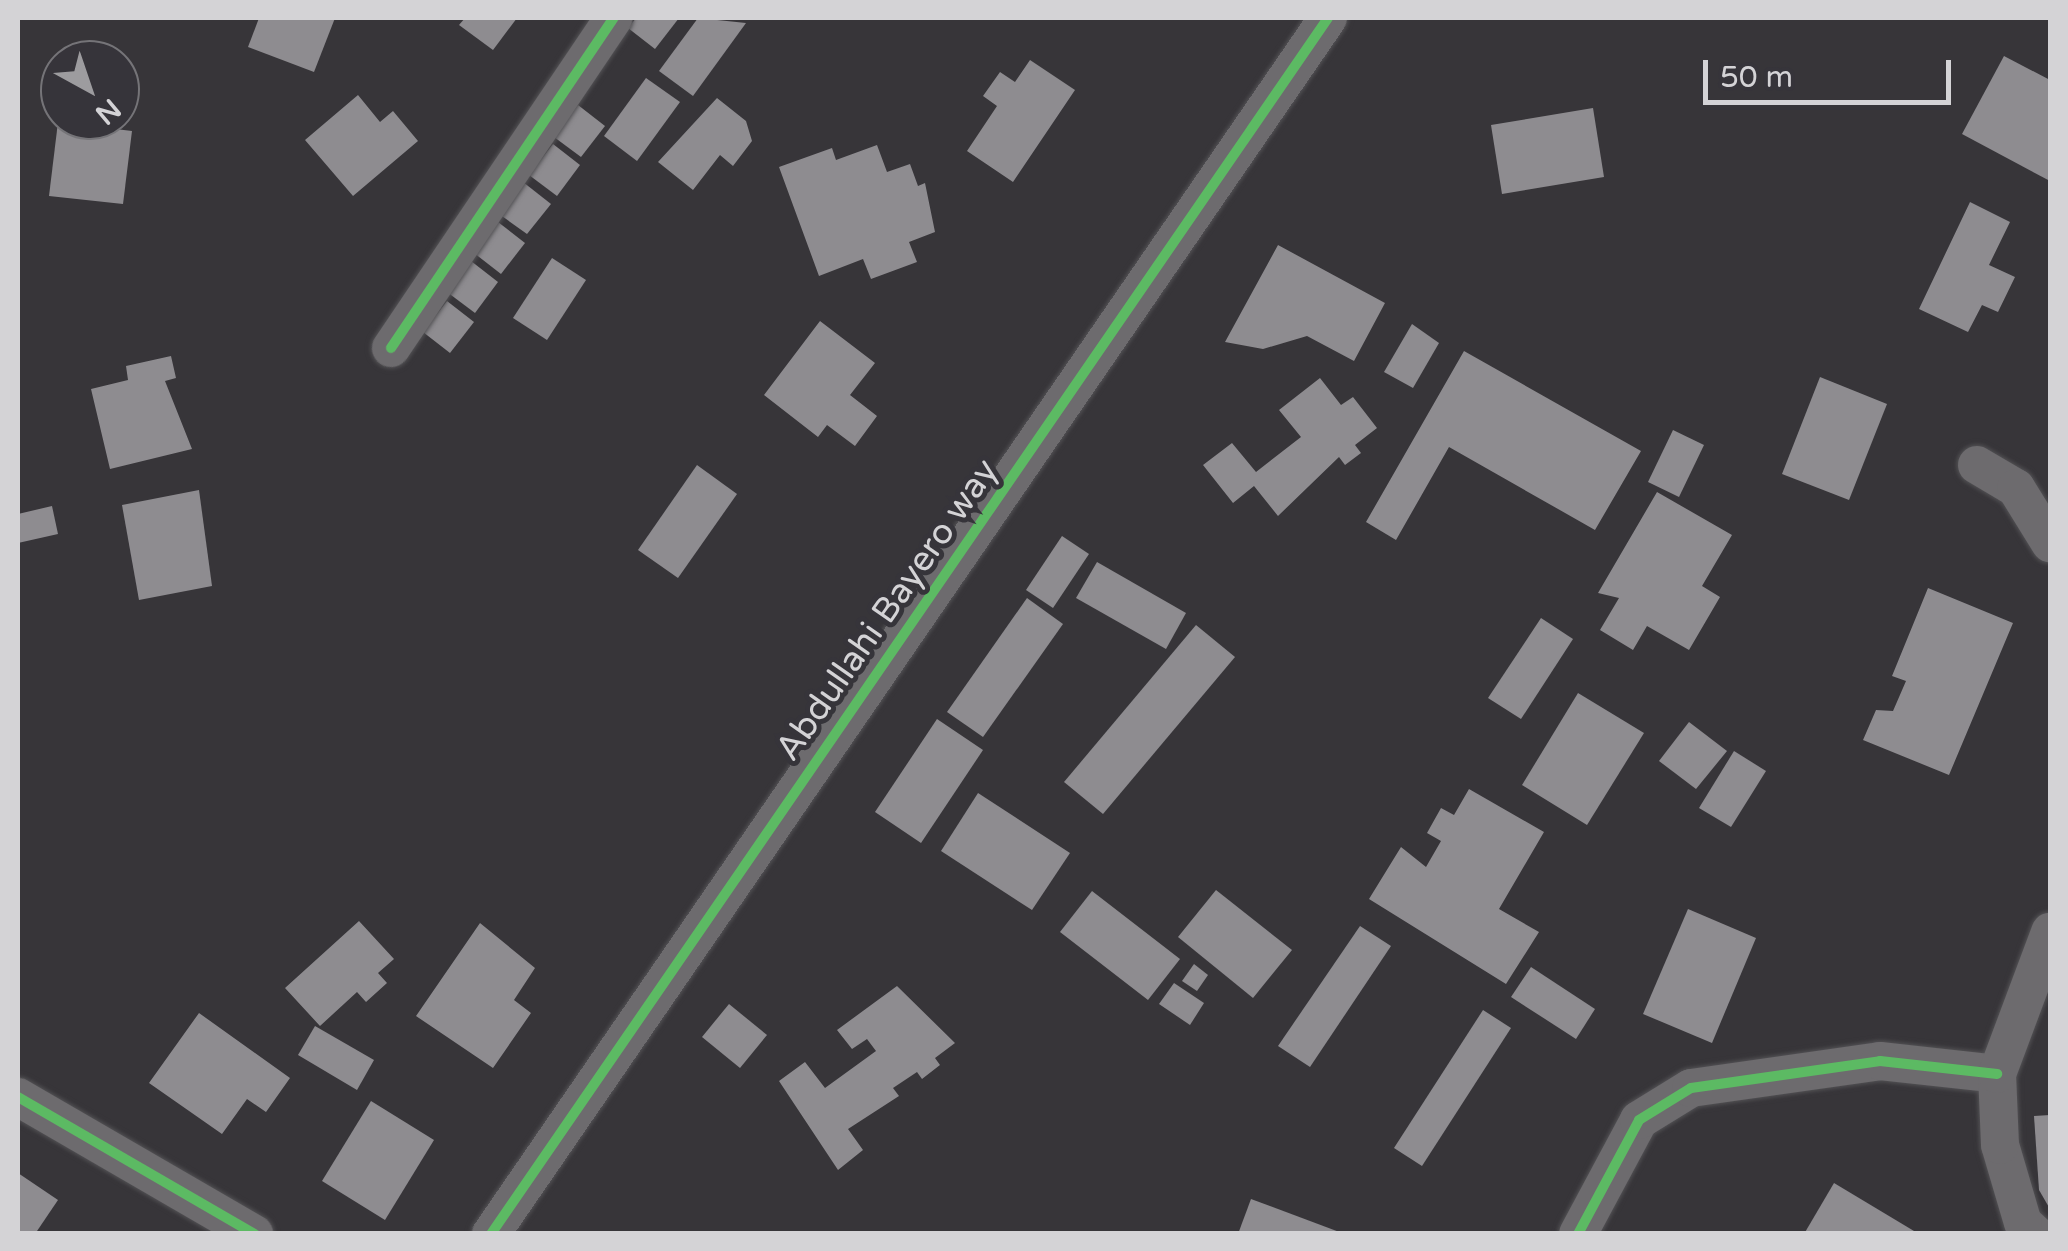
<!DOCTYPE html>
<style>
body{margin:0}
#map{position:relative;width:2068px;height:1251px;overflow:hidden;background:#373539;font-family:"Varela Round",sans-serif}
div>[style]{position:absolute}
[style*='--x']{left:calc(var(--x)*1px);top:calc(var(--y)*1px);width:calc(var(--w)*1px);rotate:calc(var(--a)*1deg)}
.building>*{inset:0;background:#8e8c90}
.roads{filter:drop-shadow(0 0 2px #525154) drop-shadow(0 0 2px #525154)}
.minor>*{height:38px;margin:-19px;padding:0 19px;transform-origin:19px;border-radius:19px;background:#6d6b6e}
.cycleway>*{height:10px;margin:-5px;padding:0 5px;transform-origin:5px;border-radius:5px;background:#5cba63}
span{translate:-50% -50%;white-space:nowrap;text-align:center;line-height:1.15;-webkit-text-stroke:10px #36343a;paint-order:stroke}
.street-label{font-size:35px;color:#d4d3d6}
.frame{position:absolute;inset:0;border:20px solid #d4d3d6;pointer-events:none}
.north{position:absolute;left:40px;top:40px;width:100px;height:100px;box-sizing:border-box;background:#36343a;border:2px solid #757478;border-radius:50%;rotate:140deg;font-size:28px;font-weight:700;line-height:40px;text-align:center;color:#d4d3d6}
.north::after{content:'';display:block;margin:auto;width:35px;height:45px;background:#9d9c9f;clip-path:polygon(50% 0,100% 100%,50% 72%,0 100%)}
.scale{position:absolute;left:1703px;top:60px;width:248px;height:45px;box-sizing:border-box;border:5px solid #d4d3d6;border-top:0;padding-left:12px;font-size:30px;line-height:35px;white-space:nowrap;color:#d4d3d6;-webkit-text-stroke:8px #36343a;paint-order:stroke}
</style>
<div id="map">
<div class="building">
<div style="clip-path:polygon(259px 18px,335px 18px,314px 72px,248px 47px)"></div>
<div style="clip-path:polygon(465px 18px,517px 18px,493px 50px,459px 25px)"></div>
<div style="clip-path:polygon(636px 18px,679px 18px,655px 49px,628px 28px)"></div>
<div style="clip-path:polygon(698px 18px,746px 23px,693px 96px,659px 71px)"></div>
<div style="clip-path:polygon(2004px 56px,2050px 80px,2050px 181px,1962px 134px)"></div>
<div style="clip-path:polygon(1030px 60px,1075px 90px,1013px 182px,967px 151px,997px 106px,983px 96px,1000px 72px,1015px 82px)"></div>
<div style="clip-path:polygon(646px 78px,680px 102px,637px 161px,604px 136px)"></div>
<div style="clip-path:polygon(358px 95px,380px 122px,393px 111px,418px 141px,353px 196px,305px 140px)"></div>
<div style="clip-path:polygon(717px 98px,746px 121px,752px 141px,733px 166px,720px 155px,693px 190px,658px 162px)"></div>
<div style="clip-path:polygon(578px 105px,605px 126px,581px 157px,554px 137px)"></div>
<div style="clip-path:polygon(1593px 108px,1604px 177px,1502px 194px,1491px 125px)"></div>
<div style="clip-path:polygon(58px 122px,132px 131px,123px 204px,49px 196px)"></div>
<div style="clip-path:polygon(553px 144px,580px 165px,557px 196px,529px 175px)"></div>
<div style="clip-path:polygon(877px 145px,887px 172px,910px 164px,918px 186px,925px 183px,935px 232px,909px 242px,917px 262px,871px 279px,863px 259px,819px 276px,779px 167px,832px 148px,836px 160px)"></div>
<div style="clip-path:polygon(523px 182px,551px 204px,527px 234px,499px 214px)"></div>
<div style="clip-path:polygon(1970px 202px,2010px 222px,1989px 265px,2015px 277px,1998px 312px,1982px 305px,1968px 332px,1919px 309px)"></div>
<div style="clip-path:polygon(498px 222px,525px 243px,501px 274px,474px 253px)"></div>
<div style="clip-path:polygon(1278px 245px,1385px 303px,1354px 361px,1307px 336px,1263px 349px,1225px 342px)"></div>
<div style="clip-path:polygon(552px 258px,586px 280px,547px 340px,513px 318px)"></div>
<div style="clip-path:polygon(471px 261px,498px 282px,475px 313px,447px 292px)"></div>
<div style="clip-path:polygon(447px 301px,474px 322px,450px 353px,423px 332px)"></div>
<div style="clip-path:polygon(820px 321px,875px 363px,850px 395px,877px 416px,855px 446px,827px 425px,818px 437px,764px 395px)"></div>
<div style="clip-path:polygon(1412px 324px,1439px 343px,1413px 388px,1384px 372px)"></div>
<div style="clip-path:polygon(1464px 351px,1641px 451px,1595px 530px,1449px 447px,1396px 540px,1366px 522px)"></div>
<div style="clip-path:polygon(171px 356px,176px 378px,165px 381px,192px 449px,110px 469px,91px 389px,128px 380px,126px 366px)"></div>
<div style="clip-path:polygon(1820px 377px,1887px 404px,1849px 500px,1782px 474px)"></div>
<div style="clip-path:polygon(1320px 378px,1341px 405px,1353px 397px,1377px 428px,1355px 445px,1361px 453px,1345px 465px,1339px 457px,1278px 516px,1254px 486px,1233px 503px,1203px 465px,1232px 443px,1256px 472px,1301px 437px,1279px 410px)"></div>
<div style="clip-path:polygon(1673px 430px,1704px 445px,1679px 497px,1648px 482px)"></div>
<div style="clip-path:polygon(697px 465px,737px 494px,678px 578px,638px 550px)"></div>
<div style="clip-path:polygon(199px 490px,212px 586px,139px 600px,122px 505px)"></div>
<div style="clip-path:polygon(1657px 492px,1732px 535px,1702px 586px,1720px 597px,1689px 650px,1647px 626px,1633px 650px,1600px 630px,1619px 598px,1598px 593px)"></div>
<div style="clip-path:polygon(52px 506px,58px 534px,18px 543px,18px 514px)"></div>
<div style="clip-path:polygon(1062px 536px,1089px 554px,1053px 608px,1026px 590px)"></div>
<div style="clip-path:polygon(1097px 562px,1186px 613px,1166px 649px,1076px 598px)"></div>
<div style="clip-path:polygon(1928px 588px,2013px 623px,1949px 775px,1863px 740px,1876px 710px,1893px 711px,1906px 681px,1892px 676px)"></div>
<div style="clip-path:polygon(1027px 598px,1063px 624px,983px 737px,947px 712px)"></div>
<div style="clip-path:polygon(1541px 618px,1573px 639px,1521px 719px,1488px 698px)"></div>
<div style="clip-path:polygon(1196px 625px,1235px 657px,1103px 814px,1064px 782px)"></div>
<div style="clip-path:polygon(1578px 693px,1644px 733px,1587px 825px,1522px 785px)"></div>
<div style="clip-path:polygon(937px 719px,983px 750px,921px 843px,875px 812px)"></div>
<div style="clip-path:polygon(1689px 722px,1727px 751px,1696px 789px,1659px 761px)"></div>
<div style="clip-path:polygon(1734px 751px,1766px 771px,1731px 827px,1699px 808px)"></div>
<div style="clip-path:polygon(1469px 789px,1544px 832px,1499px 909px,1539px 932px,1506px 984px,1369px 899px,1401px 847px,1426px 867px,1441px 841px,1427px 833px,1441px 808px,1454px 815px)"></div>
<div style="clip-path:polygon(978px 793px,1070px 853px,1032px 910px,941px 851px)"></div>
<div style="clip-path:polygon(1216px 890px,1292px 950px,1253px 998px,1178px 937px)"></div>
<div style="clip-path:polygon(1092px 891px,1180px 959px,1148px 1000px,1060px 932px)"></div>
<div style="clip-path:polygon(1688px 909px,1756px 938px,1712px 1043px,1643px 1014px)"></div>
<div style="clip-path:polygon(359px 921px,394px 959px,378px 973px,387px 983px,366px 1002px,357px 992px,320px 1026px,285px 988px)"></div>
<div style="clip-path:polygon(480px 923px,535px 968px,514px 1000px,531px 1013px,493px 1068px,416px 1016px)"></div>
<div style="clip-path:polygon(1360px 926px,1391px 946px,1310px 1067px,1278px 1046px)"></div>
<div style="clip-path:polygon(1194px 964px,1208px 975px,1197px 991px,1182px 981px)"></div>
<div style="clip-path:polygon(1531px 967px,1595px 1009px,1576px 1039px,1511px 997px)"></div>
<div style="clip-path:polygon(1174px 983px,1204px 1003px,1190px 1025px,1159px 1004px)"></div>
<div style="clip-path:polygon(897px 986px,955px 1043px,935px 1058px,940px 1065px,922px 1079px,917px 1072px,893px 1088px,899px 1096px,848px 1129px,863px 1150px,838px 1170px,779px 1081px,805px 1062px,825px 1088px,876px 1051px,867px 1039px,852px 1049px,837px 1030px)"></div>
<div style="clip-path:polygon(729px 1004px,767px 1035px,740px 1068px,702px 1037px)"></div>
<div style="clip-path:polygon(1483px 1010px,1511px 1028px,1422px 1166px,1394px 1148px)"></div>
<div style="clip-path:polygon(199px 1013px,290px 1078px,266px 1112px,247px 1099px,222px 1134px,149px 1083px)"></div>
<div style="clip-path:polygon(315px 1026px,374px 1060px,357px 1090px,298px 1055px)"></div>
<div style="clip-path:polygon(371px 1101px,434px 1140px,385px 1220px,322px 1181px)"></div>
<div style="clip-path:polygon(2050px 1115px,2050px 1209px,2039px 1190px,2034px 1116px)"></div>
<div style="clip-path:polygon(18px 1173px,58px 1200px,35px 1234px,18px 1234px)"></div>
<div style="clip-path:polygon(1834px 1183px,1919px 1234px,1804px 1234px)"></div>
<div style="clip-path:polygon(1251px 1199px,1342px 1233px,1342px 1234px,1238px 1234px)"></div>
</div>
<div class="roads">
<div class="minor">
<div style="--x:391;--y:348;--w:398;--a:-56"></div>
<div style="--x:1977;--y:465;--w:45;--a:30.5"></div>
<div style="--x:2016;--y:488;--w:65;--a:58.3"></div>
<div style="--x:18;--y:1097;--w:273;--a:30.1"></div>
<div style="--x:491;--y:1234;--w:1476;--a:-55.46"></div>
<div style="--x:1578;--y:1234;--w:129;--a:-61.8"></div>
<div style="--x:1639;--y:1120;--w:61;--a:-31.6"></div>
<div style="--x:1691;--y:1088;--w:191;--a:-8.1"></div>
<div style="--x:1880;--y:1061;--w:118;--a:6.3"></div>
<div style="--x:2035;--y:1234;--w:16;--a:-137"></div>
<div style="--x:2023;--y:1223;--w:81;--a:-106.4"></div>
<div style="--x:2000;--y:1145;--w:71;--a:-92.4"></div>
<div style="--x:1997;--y:1074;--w:152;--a:-69.5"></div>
</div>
</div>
<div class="cycleway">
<div style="--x:391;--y:348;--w:398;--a:-56"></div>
<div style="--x:18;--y:1097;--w:273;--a:30.1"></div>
<div style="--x:491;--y:1234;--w:1476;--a:-55.46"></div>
<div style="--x:1578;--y:1234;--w:129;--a:-61.8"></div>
<div style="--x:1639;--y:1120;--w:61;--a:-31.6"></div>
<div style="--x:1691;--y:1088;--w:191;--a:-8.1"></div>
<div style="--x:1880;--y:1061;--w:118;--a:6.3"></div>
</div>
<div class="street-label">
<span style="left:887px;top:610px;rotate:-55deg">Abdullahi Bayero way</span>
</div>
<div class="frame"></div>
<div class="north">N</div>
<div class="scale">50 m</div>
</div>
